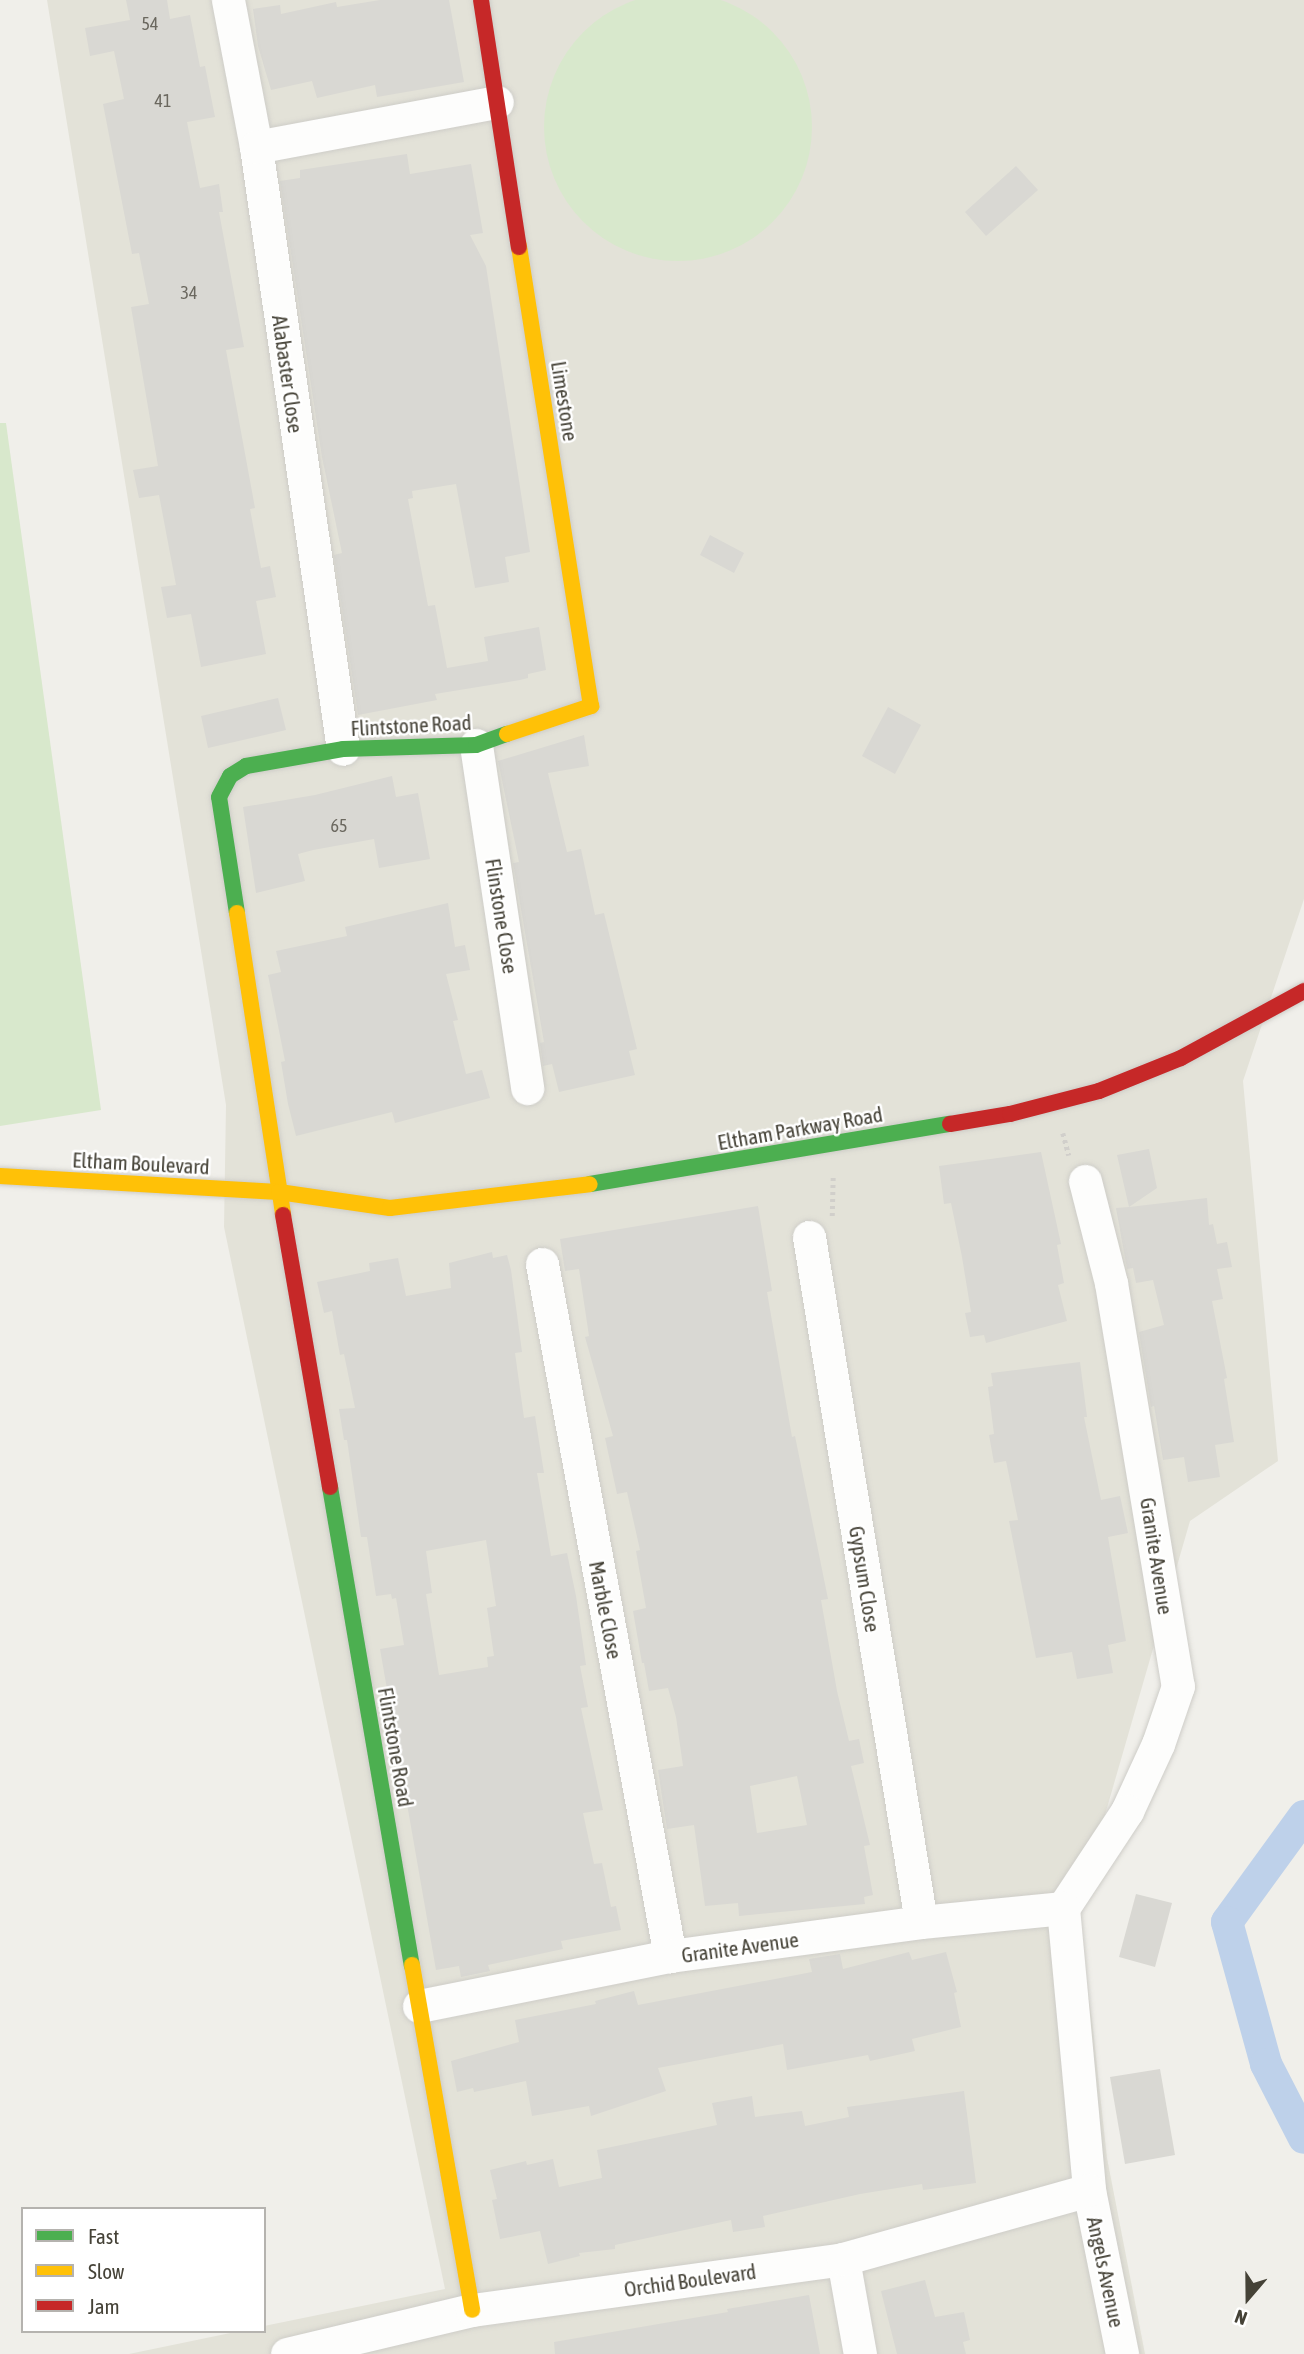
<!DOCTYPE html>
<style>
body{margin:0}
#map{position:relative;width:1304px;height:2354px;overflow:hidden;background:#f0efea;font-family:"Asap Condensed",sans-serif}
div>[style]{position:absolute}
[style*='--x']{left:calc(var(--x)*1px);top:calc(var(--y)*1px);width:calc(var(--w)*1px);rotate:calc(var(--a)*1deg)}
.residential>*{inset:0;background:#e3e2d8}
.green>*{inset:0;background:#d8e8cc}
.round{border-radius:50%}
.canal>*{height:32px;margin:-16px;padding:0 16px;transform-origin:16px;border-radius:16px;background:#bed1ea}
.building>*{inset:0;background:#d9d8d3}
.path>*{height:4.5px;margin-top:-2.25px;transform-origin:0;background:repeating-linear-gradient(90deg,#d1cfcb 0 3.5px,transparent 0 7px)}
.roads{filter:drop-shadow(0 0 2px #cecdc8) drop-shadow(0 0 2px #cecdc8)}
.street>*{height:33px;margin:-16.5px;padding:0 16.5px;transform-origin:16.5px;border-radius:16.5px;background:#fdfdfc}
.fast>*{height:16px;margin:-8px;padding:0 8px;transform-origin:8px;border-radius:8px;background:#4caf50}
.slow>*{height:16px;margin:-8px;padding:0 8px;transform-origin:8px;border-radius:8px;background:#ffc107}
.jam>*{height:16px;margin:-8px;padding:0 8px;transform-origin:8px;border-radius:8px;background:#c62828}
span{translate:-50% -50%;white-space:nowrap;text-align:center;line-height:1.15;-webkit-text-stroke:5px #fff;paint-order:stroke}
.number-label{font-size:18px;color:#6b685f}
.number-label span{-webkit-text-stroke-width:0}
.street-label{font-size:21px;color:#454237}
.legend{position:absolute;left:21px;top:2207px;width:245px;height:126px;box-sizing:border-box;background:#fff;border:2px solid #b5b3af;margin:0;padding:9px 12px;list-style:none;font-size:21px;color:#454237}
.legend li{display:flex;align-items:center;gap:14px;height:35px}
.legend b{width:35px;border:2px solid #b5b3af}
.north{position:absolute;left:1213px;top:2263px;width:70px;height:70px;-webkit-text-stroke:5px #fff;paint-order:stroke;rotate:200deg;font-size:19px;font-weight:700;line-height:28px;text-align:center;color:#454237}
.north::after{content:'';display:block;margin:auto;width:24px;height:32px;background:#454237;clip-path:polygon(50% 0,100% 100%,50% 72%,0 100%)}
</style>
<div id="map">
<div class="residential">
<div style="clip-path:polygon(47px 0,1304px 0,1304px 899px,1243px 1081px,1278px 1461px,1190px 1521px,1076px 1915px,1092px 2020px,1107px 2158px,1145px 2354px,129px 2354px,240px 2331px,264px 2331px,264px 2326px,445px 2289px,224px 1227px,226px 1105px)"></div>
</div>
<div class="green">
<div class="round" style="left:544px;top:-7px;width:268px;height:268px"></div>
<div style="clip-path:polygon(0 423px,6px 423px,101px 1110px,0 1126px)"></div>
</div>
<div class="canal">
<div style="--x:1304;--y:1816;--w:131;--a:126"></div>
<div style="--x:1227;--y:1922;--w:147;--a:74.6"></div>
<div style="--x:1266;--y:2064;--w:83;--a:62.8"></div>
</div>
<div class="building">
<div style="clip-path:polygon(126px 0,167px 0,170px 19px,190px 15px,200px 67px,205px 66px,215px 117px,187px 122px,200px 188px,219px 184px,223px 212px,219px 212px,244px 347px,226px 350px,255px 508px,250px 509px,261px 568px,270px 566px,276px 597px,256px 601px,266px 654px,201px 667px,191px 614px,167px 618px,161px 587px,176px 585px,159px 495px,139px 498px,133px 470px,158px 466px,131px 307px,149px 304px,139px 253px,132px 254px,103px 104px,124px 99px,114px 51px,90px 56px,85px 28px,130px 20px)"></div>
<div style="clip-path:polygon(380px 0,449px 0,464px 82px,377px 97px,375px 85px,317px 98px,312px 81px,271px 90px,258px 46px,253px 9px,280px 5px,281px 14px,336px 2px,337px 7px)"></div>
<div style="clip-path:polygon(407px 154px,410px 174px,471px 164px,483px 233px,470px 235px,486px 266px,530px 552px,505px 557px,509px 582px,475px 588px,456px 484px,412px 491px,413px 498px,408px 499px,428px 606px,435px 605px,447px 668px,488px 661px,484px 637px,539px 627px,546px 670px,528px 674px,528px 678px,520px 680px,435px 694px,437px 700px,358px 715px,334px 555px,342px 553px,322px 457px,280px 181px,300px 178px,300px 170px)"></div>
<div style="clip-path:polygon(1016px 166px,1038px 190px,986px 236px,965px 212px)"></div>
<div style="clip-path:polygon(710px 535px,744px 553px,734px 573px,700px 555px)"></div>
<div style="clip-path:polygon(278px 698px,286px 730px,208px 748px,201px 716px)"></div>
<div style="clip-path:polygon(888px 707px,921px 725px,895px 774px,862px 756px)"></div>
<div style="clip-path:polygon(584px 735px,589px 766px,548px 773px,567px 852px,581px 849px,595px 915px,604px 913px,637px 1049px,629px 1051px,635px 1075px,559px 1092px,552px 1064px,543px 1066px,540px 1043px,544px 1042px,513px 863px,519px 862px,498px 761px)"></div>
<div style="clip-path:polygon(392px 776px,396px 797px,418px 793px,430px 859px,379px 868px,374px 839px,313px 850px,298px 854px,305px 881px,256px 893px,243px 807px,315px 795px)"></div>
<div style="clip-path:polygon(448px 903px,455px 947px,465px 945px,470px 970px,446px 974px,458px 1020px,453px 1021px,466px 1074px,482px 1070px,490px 1098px,395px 1123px,392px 1112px,296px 1136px,288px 1104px,281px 1062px,285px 1061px,268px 975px,281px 972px,276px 951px,347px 936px,345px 927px)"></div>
<div style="clip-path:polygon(1149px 1149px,1157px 1188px,1129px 1207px,1207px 1198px,1209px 1225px,1213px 1224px,1217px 1244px,1227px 1242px,1232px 1267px,1217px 1269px,1223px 1299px,1212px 1301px,1227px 1378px,1224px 1379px,1234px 1442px,1215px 1445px,1220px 1477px,1188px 1482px,1184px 1457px,1163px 1460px,1154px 1406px,1151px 1407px,1139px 1332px,1164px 1325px,1153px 1280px,1136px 1283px,1133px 1268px,1127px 1269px,1116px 1208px,1129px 1207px,1117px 1155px)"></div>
<div style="clip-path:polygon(1041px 1152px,1061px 1244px,1057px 1245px,1064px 1283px,1058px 1285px,1067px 1321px,986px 1343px,984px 1335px,970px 1337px,965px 1313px,971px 1312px,962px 1257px,951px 1203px,944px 1204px,939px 1166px)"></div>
<div style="clip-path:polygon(evenodd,758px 1206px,772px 1291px,767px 1292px,792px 1437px,795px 1436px,828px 1599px,821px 1600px,837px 1691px,849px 1741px,859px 1739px,864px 1763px,851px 1766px,870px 1845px,864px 1846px,873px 1895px,864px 1897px,865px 1904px,739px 1916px,738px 1903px,705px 1906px,694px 1825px,667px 1829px,658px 1770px,683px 1766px,676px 1717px,668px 1688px,649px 1691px,644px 1663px,642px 1663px,633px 1611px,646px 1608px,636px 1551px,640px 1550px,627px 1492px,617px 1494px,605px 1438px,613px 1436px,585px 1337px,589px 1336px,579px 1269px,565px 1271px,560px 1239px,758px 1206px,797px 1776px,807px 1825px,757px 1833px,750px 1786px,797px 1776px)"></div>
<div style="clip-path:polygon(evenodd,492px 1252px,493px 1258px,507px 1255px,511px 1270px,522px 1352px,515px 1353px,524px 1418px,535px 1416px,544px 1473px,537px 1473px,551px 1556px,567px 1553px,576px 1596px,586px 1665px,580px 1666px,588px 1707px,581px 1708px,603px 1810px,583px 1813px,594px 1864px,602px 1863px,611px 1907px,616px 1906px,621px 1930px,561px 1941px,563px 1949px,488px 1965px,490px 1971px,461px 1977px,459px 1966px,436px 1970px,380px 1649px,404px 1645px,396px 1598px,392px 1599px,391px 1594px,376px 1596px,367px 1537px,361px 1537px,347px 1440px,344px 1440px,339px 1409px,355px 1408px,344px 1354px,340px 1355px,332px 1311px,324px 1313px,317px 1282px,370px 1271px,369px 1263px,398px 1258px,406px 1296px,451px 1288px,449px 1263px,492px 1252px,486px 1540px,496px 1606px,487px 1608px,494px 1656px,487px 1657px,488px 1667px,439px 1675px,426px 1594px,432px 1593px,426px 1551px,486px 1540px)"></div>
<div style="clip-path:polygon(1080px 1362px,1087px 1417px,1084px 1417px,1101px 1500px,1120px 1496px,1128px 1533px,1108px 1537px,1126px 1641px,1108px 1645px,1113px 1673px,1077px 1679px,1072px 1652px,1036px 1658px,1009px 1521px,1018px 1520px,1006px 1461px,994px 1463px,989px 1435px,994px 1434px,988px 1387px,993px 1386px,991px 1373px)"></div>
<div style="clip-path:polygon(1136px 1894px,1172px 1903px,1155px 1967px,1119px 1957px)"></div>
<div style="clip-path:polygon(909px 1952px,912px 1960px,946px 1952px,957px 1992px,954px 1993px,961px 2027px,912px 2039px,915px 2051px,870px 2061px,868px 2055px,787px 2070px,783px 2044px,658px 2068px,666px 2091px,591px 2116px,589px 2106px,532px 2116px,526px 2081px,474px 2092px,473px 2088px,457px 2092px,451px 2061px,519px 2042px,515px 2020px,596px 2004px,595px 2001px,634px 1991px,638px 2005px,812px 1972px,809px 1959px,840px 1954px,843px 1969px)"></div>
<div style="clip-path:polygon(1160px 2069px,1175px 2155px,1125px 2164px,1110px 2077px)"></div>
<div style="clip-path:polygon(964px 2091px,976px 2183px,923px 2190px,922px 2184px,860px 2194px,763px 2216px,765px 2227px,733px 2232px,731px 2220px,615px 2245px,615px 2249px,579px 2253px,580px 2256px,548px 2264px,540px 2231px,500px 2239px,492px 2200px,497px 2199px,490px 2170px,526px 2161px,527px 2165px,553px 2159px,559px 2187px,602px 2178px,597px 2150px,717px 2125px,712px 2103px,752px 2096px,755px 2117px,802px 2111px,805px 2126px,849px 2117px,847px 2107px)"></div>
<div style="clip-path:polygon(925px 2280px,935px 2317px,964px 2312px,970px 2340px,963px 2342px,966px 2354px,897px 2354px,881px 2291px)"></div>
<div style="clip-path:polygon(809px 2295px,820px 2354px,555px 2354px,554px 2342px,728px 2312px,727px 2309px)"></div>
</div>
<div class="path">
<div style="--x:1063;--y:1133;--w:23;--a:75"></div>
<div style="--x:832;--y:1216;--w:40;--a:-88.6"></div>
</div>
<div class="roads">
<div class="street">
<div style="--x:228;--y:0;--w:150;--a:79.2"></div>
<div style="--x:256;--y:147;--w:608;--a:81.78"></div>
<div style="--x:256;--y:147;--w:245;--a:-10.6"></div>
<div style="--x:476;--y:745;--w:347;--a:81.5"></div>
<div style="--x:1085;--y:1181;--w:105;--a:75.7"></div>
<div style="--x:1111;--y:1283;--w:409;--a:80.6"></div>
<div style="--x:1178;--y:1686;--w:61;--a:109"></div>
<div style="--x:1158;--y:1744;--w:74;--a:114.8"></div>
<div style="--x:1127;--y:1811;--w:116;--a:123.4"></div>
<div style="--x:1063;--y:1908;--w:283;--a:84.7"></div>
<div style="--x:1089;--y:2190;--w:167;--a:78.6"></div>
<div style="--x:809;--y:1237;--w:694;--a:80.71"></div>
<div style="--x:542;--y:1264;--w:704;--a:79.52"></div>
<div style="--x:419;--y:2006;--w:256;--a:-11.3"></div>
<div style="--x:670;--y:1956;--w:253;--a:-7.7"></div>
<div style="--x:921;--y:1922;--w:143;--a:-5.6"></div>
<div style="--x:843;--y:2259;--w:97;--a:79.9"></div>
<div style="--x:287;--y:2354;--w:190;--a:-13.4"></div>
<div style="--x:472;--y:2310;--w:374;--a:-7.8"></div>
<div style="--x:843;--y:2259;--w:255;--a:-15.7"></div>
</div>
<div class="fast">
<div style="--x:237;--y:913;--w:117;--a:-98.8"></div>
<div style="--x:219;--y:797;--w:24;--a:-62"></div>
<div style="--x:230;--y:776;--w:19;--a:-32"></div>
<div style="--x:246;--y:766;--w:98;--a:-9.9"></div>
<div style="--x:343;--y:749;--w:133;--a:-1.7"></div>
<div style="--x:476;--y:745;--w:33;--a:-20"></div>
<div style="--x:590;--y:1184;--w:365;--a:-9.5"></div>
<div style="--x:330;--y:1487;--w:485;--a:80.3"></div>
</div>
<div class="slow">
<div style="--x:507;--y:734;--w:89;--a:-18.4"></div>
<div style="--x:591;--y:706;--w:465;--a:-98.9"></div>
<div style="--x:237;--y:913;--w:305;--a:81.3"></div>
<div style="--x:0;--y:1176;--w:279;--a:3.3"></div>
<div style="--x:279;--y:1192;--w:112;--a:8.2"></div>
<div style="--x:390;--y:1208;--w:201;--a:-6.8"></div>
<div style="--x:412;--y:1965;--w:350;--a:80.1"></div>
</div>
<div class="jam">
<div style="--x:481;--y:0;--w:250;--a:81.3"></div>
<div style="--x:950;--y:1124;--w:61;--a:-9.5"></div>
<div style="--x:1010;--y:1114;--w:92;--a:-14.5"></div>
<div style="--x:1099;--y:1091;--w:88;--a:-21.9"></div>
<div style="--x:1181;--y:1058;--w:140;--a:-28.6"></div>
<div style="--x:283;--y:1215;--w:276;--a:80.2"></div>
</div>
</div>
<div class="number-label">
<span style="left:150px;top:24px">54</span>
<span style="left:163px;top:101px">41</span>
<span style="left:189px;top:293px">34</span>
<span style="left:339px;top:826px">65</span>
</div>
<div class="street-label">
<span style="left:288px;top:374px;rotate:82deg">Alabaster Close</span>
<span style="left:565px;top:401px;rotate:81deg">Limestone</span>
<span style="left:411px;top:725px;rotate:-3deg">Flintstone Road</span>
<span style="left:502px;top:916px;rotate:81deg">Flinstone Close</span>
<span style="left:800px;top:1128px;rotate:-10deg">Eltham Parkway Road</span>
<span style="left:141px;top:1163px;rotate:3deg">Eltham Boulevard</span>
<span style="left:1157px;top:1556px;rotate:81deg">Granite Avenue</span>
<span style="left:865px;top:1579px;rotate:81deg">Gypsum Close</span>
<span style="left:606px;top:1610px;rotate:79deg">Marble Close</span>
<span style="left:396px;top:1747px;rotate:80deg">Flintstone Road</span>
<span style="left:740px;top:1947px;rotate:-8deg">Granite Avenue</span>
<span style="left:1106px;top:2272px;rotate:78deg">Angels Avenue</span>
<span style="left:690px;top:2280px;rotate:-8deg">Orchid Boulevard</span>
</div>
<ul class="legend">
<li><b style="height:9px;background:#4caf50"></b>Fast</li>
<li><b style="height:9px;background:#ffc107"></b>Slow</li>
<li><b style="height:9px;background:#c62828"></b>Jam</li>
</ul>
<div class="north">N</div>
</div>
